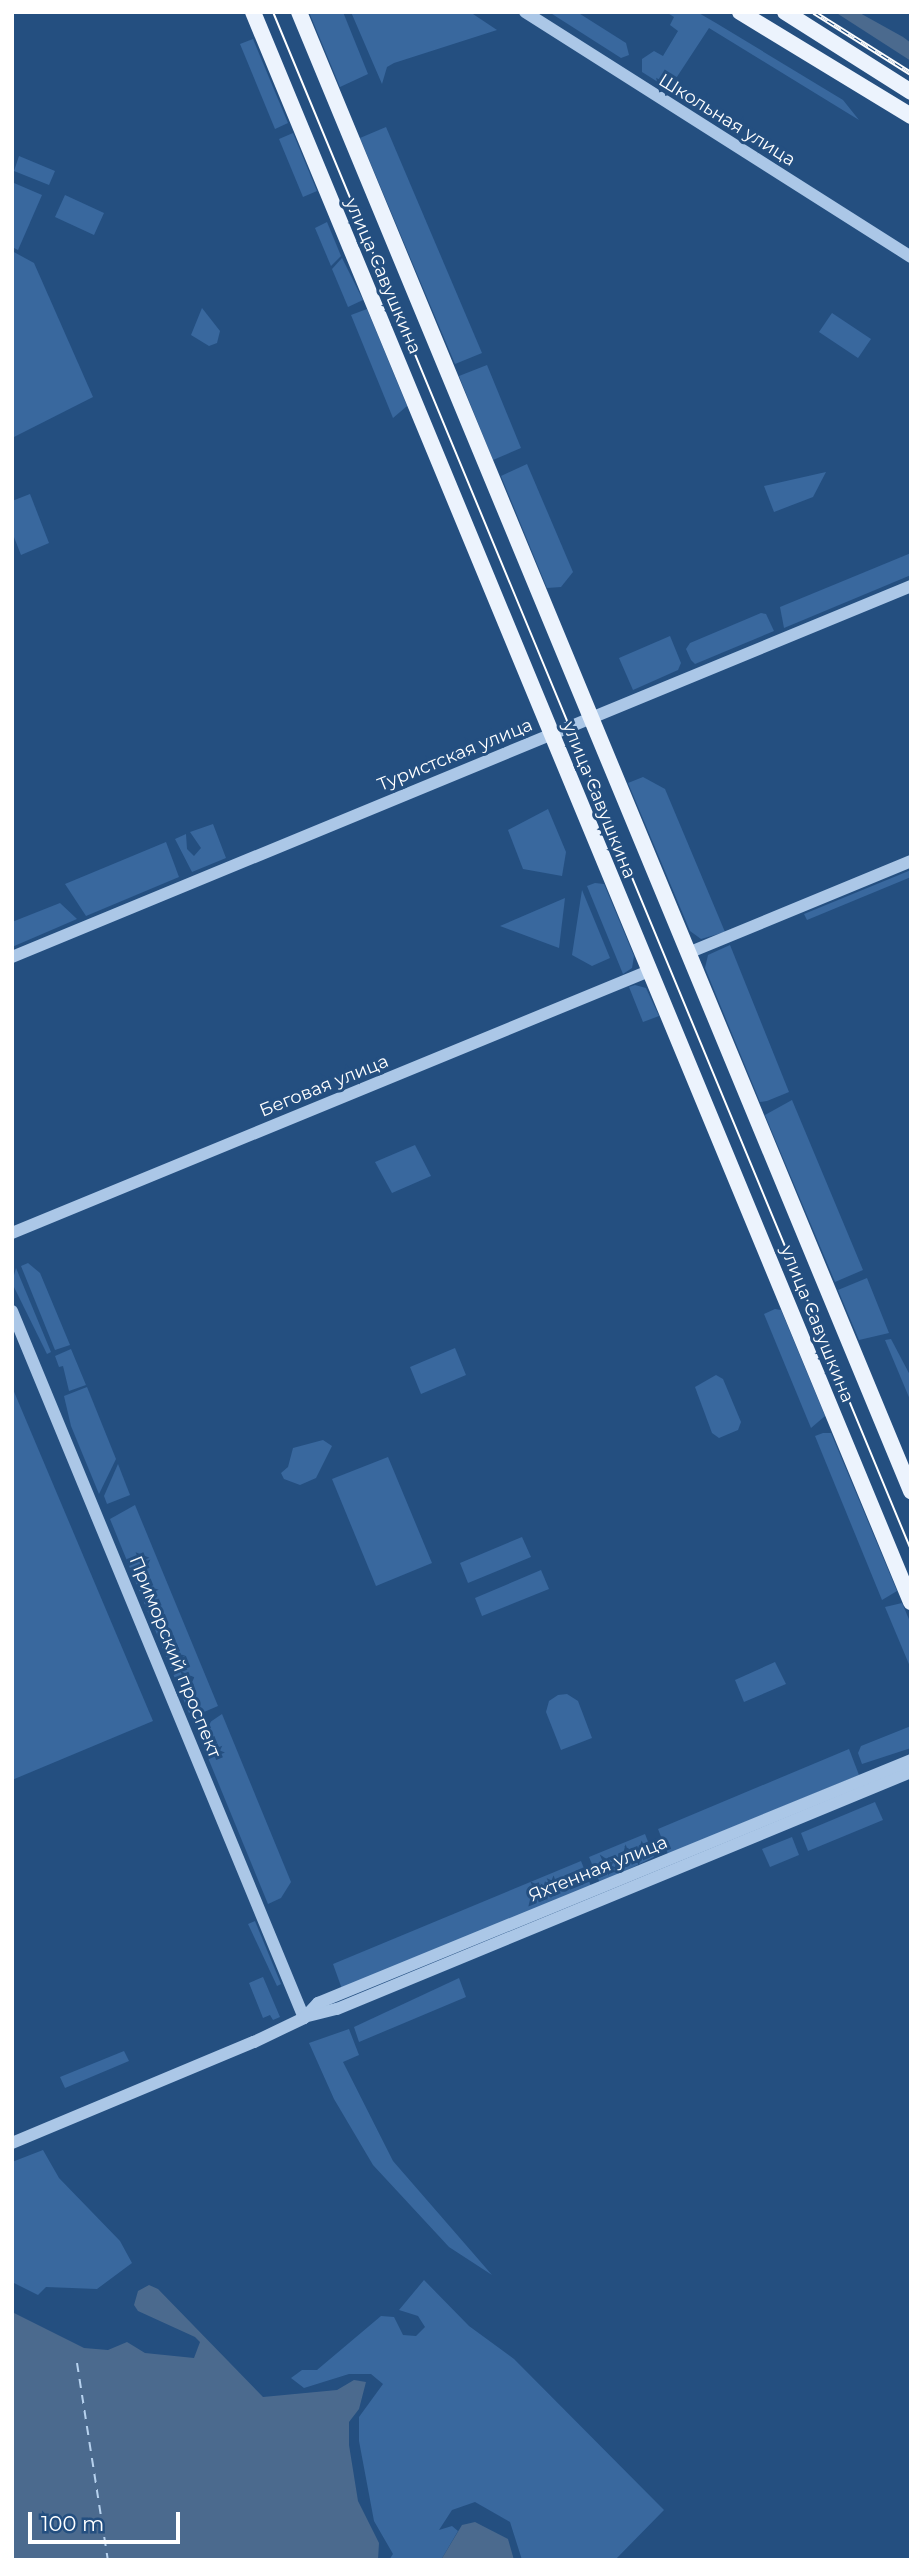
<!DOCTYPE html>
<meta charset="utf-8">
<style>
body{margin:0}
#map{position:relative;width:923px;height:2572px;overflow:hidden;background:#244f80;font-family:Montserrat,sans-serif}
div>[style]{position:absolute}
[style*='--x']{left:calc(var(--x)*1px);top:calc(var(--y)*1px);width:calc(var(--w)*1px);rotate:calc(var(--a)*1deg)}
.green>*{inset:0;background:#39689e}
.water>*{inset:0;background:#4b6a8e}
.ferry>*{height:2px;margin-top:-1px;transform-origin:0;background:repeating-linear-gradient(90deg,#b6d1ee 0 9px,transparent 0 16px)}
.minor>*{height:12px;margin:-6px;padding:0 6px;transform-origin:6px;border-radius:6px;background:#abc7e7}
.major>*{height:16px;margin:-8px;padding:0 8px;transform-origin:8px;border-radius:8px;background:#ecf3fd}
.tram>*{height:2px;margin:-1px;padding:0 1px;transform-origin:1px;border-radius:1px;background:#fff}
.rail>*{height:5px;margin-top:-2.5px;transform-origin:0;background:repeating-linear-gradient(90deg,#244f80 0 8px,#fff 0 16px);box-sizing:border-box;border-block:2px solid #fff}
span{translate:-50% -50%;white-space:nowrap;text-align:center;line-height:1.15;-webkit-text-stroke:6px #244f80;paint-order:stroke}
.street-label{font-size:18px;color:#fff}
.frame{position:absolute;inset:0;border:14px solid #fff;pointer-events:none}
.scale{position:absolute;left:28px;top:2512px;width:152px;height:32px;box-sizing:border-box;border:4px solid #fff;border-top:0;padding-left:9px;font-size:21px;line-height:24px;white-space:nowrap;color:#fff;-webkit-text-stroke:5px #244f80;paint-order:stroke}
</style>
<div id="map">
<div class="green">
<div style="clip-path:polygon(309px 12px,343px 12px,368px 74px,340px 87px)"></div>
<div style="clip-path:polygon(351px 12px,470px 12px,497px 30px,394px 63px,387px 67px,382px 84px)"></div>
<div style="clip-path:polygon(549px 12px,577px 12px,626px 43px,629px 55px,621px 58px)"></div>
<div style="clip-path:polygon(666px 12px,697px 12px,716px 23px,843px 100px,859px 120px,709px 28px,669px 89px,642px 72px,642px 59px,654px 51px,663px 56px,678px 31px,670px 25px,674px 17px)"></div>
<div style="clip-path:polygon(253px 39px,288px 123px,275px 129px,240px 44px)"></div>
<div style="clip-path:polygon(386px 127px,482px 353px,455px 364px,360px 138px)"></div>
<div style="clip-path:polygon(293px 133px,317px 191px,303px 197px,279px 139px)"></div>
<div style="clip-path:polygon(19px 156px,55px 171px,49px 185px,14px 171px)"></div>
<div style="clip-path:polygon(14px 183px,42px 195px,18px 250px,12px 247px)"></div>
<div style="clip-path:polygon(65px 195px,104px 213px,94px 235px,55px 217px)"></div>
<div style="clip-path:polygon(327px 222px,341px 256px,331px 266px,315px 228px)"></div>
<div style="clip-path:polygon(12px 251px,34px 263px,93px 397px,12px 438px)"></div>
<div style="clip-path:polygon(342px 258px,363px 300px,348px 307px,332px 269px)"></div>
<div style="clip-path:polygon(202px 308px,220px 331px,217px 343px,209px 346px,191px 335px)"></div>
<div style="clip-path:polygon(367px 309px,407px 406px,393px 418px,351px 315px)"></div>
<div style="clip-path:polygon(832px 313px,871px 339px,858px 358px,819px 332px)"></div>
<div style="clip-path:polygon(487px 365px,521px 448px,493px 460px,459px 376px)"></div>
<div style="clip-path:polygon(527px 464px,573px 572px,561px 587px,547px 588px,501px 476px)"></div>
<div style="clip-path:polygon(826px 472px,813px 497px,774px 512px,764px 486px)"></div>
<div style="clip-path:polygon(30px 494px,49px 543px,21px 555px,12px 532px,12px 501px)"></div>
<div style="clip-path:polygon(911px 553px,911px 575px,784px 628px,780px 607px)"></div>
<div style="clip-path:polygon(761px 613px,766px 614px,774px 631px,695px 664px,691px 660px,686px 649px,690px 643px)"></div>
<div style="clip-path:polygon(670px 636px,681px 663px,678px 670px,633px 690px,619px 658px)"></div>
<div style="clip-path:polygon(643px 777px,665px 789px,725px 932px,701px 939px,690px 931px,628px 783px)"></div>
<div style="clip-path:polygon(548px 809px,566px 852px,562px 876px,523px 869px,508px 830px)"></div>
<div style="clip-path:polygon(213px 824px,226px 858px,192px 872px,175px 839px,186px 834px,187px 849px,194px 856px,201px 848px,190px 832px)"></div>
<div style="clip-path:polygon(166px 842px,179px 877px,86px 916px,65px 884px)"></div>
<div style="clip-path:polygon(911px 870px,911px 877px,807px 920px,804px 914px)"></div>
<div style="clip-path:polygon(595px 883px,604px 884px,634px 956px,632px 968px,623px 974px,587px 886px)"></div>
<div style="clip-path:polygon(582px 890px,610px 958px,592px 966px,572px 955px)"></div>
<div style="clip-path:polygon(565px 898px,559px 948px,500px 926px)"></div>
<div style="clip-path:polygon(60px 903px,77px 919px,12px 947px,12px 922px)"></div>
<div style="clip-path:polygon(730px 945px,789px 1092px,767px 1101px,760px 1102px,705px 968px,708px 955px)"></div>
<div style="clip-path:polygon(635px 985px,646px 988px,659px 1016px,643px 1022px,629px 987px)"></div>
<div style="clip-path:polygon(792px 1100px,863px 1270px,835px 1282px,765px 1115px)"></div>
<div style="clip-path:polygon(415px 1145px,431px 1176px,392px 1193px,375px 1162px)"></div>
<div style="clip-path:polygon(28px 1263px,40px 1273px,70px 1345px,55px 1350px,21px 1266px)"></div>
<div style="clip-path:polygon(16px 1268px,51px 1352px,47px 1354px,12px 1283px)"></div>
<div style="clip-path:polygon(867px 1278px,889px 1333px,859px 1340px,838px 1290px)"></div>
<div style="clip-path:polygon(775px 1309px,781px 1310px,825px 1416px,811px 1428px,764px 1314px)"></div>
<div style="clip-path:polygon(891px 1339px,911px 1377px,911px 1402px,885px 1340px)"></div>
<div style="clip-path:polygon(455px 1348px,466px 1375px,421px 1394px,410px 1367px)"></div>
<div style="clip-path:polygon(71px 1349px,86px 1385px,69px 1391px,63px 1366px,59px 1367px,55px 1356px)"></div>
<div style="clip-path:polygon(716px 1375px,723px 1379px,741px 1422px,738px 1430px,719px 1438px,712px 1433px,695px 1387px)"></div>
<div style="clip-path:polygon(12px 1387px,153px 1721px,12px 1780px)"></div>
<div style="clip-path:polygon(87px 1387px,116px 1459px,99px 1494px,71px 1426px,64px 1396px)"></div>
<div style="clip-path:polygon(823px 1433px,831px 1433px,897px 1591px,882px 1600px,815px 1436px)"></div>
<div style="clip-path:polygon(323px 1440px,332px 1446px,316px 1478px,300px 1485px,284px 1479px,281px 1473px,288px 1467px,293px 1448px)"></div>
<div style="clip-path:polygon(388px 1457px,432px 1563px,376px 1586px,332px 1479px)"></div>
<div style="clip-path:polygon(118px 1464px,130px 1495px,107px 1504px,104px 1496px)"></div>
<div style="clip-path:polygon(135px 1505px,218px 1706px,204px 1712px,189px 1713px,110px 1519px)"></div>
<div style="clip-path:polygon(522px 1537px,531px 1557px,468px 1583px,460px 1563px)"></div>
<div style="clip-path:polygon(541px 1570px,549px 1589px,482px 1616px,475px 1598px)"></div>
<div style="clip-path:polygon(902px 1603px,911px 1624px,911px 1669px,885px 1607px)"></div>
<div style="clip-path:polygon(775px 1662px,786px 1684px,744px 1702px,735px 1680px)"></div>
<div style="clip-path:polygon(558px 1695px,567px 1694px,578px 1701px,592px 1738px,561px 1750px,546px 1712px,549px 1701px)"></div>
<div style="clip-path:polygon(222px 1714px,291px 1882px,281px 1898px,268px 1904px,197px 1731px)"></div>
<div style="clip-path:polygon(911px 1726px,911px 1748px,862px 1764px,858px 1753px,861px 1746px)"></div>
<div style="clip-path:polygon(849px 1749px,859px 1775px,668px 1854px,658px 1829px)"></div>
<div style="clip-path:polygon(875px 1802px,883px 1820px,808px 1851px,801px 1833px)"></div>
<div style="clip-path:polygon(645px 1834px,654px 1857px,600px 1883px,589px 1857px)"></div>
<div style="clip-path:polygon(792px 1837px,799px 1855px,770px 1867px,762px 1849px)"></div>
<div style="clip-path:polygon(581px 1861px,591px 1886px,342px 1989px,333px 1964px)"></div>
<div style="clip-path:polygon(255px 1921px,281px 1984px,277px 1986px,248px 1924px)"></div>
<div style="clip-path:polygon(263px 1977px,280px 2017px,273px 2020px,270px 2015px,263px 2018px,249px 1983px)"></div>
<div style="clip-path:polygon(459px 1978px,466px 1997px,359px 2042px,354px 2027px)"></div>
<div style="clip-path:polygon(349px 2029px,359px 2055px,343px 2062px,393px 2161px,492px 2275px,449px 2247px,373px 2165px,334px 2099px,309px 2043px)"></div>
<div style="clip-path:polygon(124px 2051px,129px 2061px,65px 2088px,60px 2077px)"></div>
<div style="clip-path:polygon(43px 2150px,59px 2178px,120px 2241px,132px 2263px,97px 2289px,46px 2287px,38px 2295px,12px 2282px,12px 2162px)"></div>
<div style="clip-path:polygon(424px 2280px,469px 2326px,514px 2359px,664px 2510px,615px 2560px,522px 2560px,510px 2522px,475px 2502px,452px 2510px,439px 2530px,452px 2526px,458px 2531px,441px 2560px,389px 2560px,393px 2554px,374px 2521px,359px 2441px,359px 2417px,383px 2384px,371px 2374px,349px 2374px,304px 2388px,291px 2378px,302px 2370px,317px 2370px,381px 2316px,394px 2317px,403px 2335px,416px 2336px,425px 2327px,418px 2316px,399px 2310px)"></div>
</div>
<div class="water">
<div style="clip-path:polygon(835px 12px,858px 12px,903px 37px,911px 43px,911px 61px)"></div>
<div style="clip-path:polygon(149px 2285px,158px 2289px,263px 2397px,337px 2390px,354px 2380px,366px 2382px,359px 2409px,349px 2422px,349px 2445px,358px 2501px,379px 2543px,378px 2560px,12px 2560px,12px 2312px,84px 2348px,108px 2350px,127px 2342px,145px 2353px,194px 2358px,200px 2342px,195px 2337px,138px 2311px,134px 2305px,138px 2291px)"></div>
<div style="clip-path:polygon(475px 2522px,508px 2539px,514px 2560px,441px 2560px,462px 2525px)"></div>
</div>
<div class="ferry">
<div style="--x:77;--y:2363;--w:199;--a:81.1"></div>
</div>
<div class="minor">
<div style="--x:525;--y:12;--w:457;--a:32.4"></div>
<div style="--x:688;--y:953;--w:241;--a:-22.4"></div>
<div style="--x:12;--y:957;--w:973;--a:-22.42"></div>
<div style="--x:12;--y:1233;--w:689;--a:-22.36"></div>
<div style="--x:12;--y:1311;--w:765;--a:67.56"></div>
<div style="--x:304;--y:2017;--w:34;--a:-14"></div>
<div style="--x:337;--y:2009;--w:621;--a:-22.44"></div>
<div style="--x:12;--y:2143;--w:262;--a:-22.7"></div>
<div style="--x:254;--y:2042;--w:55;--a:-25.6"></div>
<div style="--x:304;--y:2018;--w:21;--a:-47"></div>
<div style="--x:318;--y:2003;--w:641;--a:-22.28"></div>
</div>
<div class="major">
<div style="--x:253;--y:12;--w:1721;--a:67.52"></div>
<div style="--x:299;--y:12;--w:1601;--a:67.52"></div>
<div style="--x:740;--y:12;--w:200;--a:31.3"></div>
<div style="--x:785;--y:12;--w:149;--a:32.4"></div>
</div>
<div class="tram">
<div style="--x:273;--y:12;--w:1665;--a:67.47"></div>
</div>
<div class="rail">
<div style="--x:814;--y:12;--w:115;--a:32.2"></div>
</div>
<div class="street-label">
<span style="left:727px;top:120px;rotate:32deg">Школьная улица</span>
<span style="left:383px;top:276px;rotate:67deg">улица Савушкина</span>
<span style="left:455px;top:755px;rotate:-22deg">Туристская улица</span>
<span style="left:599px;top:800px;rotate:68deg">улица Савушкина</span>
<span style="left:324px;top:1086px;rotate:-22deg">Беговая улица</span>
<span style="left:817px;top:1324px;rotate:68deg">улица Савушкина</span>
<span style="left:175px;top:1657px;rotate:68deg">Приморский проспект</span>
<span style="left:598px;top:1869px;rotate:-22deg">Яхтенная улица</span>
</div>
<div class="frame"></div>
<div class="scale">100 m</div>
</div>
